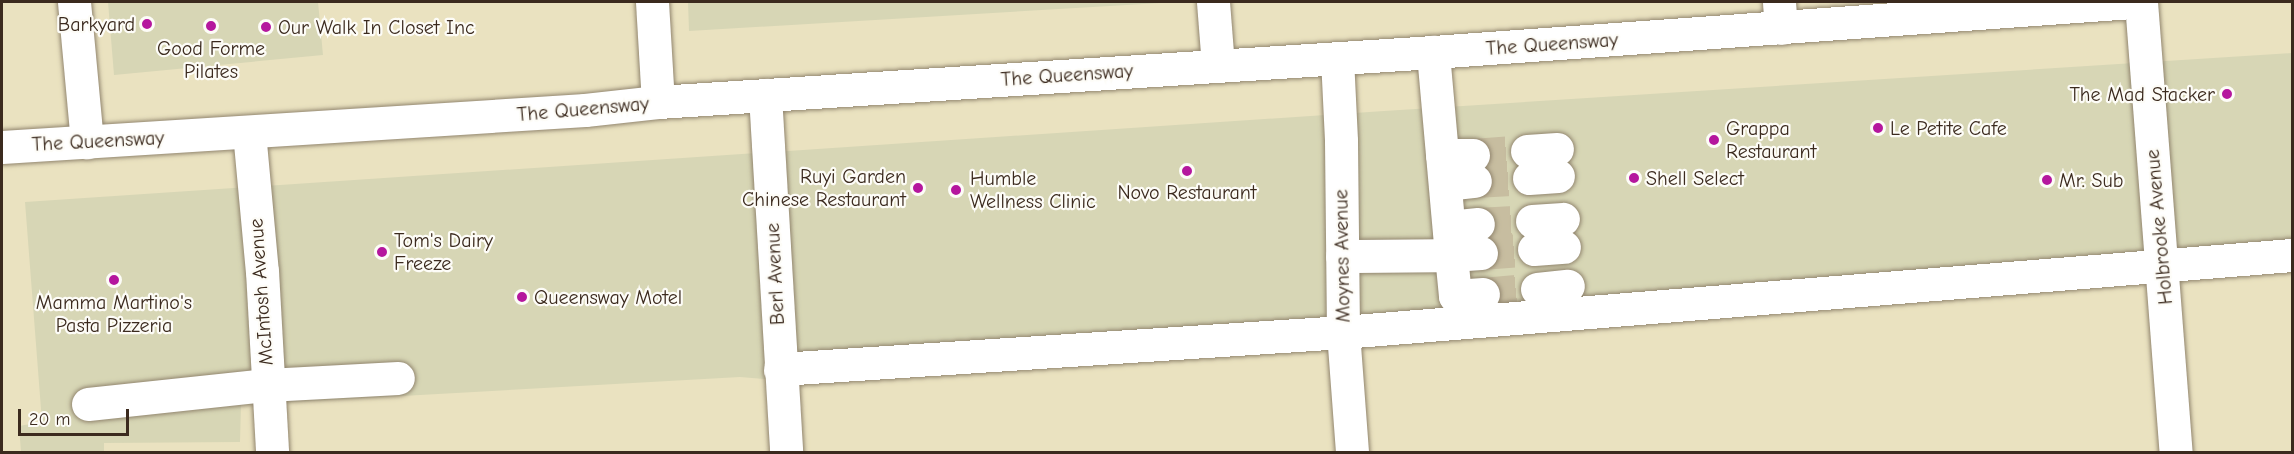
<!DOCTYPE html>
<style>
body{margin:0}
#map{position:relative;width:2294px;height:454px;overflow:hidden;background:#eae2c0;font-family:"Comic Neue",sans-serif}
div>[style]{position:absolute}
[style*='--x']{left:calc(var(--x)*1px);top:calc(var(--y)*1px);width:calc(var(--w)*1px);rotate:calc(var(--a)*1deg)}
.built>*{inset:0;background:#d7d6b5}
.minor-tunnel>*{height:33px;margin-top:-16.5px;transform-origin:0;background:repeating-linear-gradient(90deg,#c7bda0 0 33px,transparent 0 49px)}
.roads{filter:drop-shadow(0 0 2px #92866f) drop-shadow(0 0 2px #92866f)}
.minor>*{height:33px;margin:-16.5px;padding:0 16.5px;transform-origin:16.5px;border-radius:16.5px;background:#fff}
.major>*{height:33px;margin:-16.5px;padding:0 16.5px;transform-origin:16.5px;border-radius:16.5px;background:#fff}
.dots>*{width:16px;height:16px;translate:-50% -50%;box-sizing:border-box;border:3px solid #fdfcf7;border-radius:50%}
span{translate:-50% -50%;white-space:nowrap;text-align:center;line-height:1.15;-webkit-text-stroke:4.5px #fdfcf7;paint-order:stroke}
.poi-label{font-size:20px;color:#3b2a1e}
.right{translate:-100% -50%;text-align:right}
.left{translate:0 -50%;text-align:left}
.street-label{font-size:20px;color:#3b2a1e}
.frame{position:absolute;inset:0;border:3px solid #3b2a1e;pointer-events:none}
.scale{position:absolute;left:18px;top:409px;width:111px;height:27px;box-sizing:border-box;border:3px solid #3b2a1e;border-top:0;padding-left:8px;font-size:18px;line-height:21px;white-space:nowrap;color:#3b2a1e;-webkit-text-stroke:4px #fdfcf7;paint-order:stroke}
</style>
<div id="map">
<div class="built">
<div style="clip-path:polygon(108px 2px,318px 2px,323px 55px,114px 75px)"></div>
<div style="clip-path:polygon(688px 2px,1178px 2px,689px 31px)"></div>
<div style="clip-path:polygon(2292px 53px,2292px 269px,811px 383px,740px 377px,241px 405px,240px 442px,104px 443px,104px 452px,21px 452px,19px 426px,42px 422px,25px 202px,1384px 111px)"></div>
</div>
<div class="minor-tunnel">
<div style="--x:1473;--y:155;--w:54;--a:-4.2"></div>
<div style="--x:1475;--y:181;--w:54;--a:-3.2"></div>
<div style="--x:1478;--y:224;--w:54;--a:-3.2"></div>
<div style="--x:1481;--y:253;--w:53;--a:-4.3"></div>
<div style="--x:1483;--y:294;--w:54;--a:-5.3"></div>
</div>
<div class="roads">
<div class="minor">
<div style="--x:74;--y:2;--w:141;--a:84.7"></div>
<div style="--x:652;--y:2;--w:100;--a:86.6"></div>
<div style="--x:1213;--y:2;--w:63;--a:85.5"></div>
<div style="--x:1779;--y:2;--w:26;--a:86"></div>
<div style="--x:2141;--y:2;--w:451;--a:85.6"></div>
<div style="--x:1337;--y:58;--w:83;--a:87.2"></div>
<div style="--x:1341;--y:141;--w:191;--a:89.4"></div>
<div style="--x:1343;--y:332;--w:120;--a:85.7"></div>
<div style="--x:765;--y:95;--w:358;--a:86.6"></div>
<div style="--x:249;--y:132;--w:140;--a:84.7"></div>
<div style="--x:262;--y:271;--w:181;--a:86.8"></div>
<div style="--x:1527;--y:151;--w:30;--a:-4"></div>
<div style="--x:1442;--y:155;--w:31;--a:0"></div>
<div style="--x:1529;--y:178;--w:29;--a:-4"></div>
<div style="--x:1445;--y:184;--w:30;--a:-6"></div>
<div style="--x:1532;--y:221;--w:31;--a:-4"></div>
<div style="--x:1449;--y:227;--w:29;--a:-6"></div>
<div style="--x:1534;--y:249;--w:30;--a:-4"></div>
<div style="--x:1481;--y:253;--w:30;--a:176"></div>
<div style="--x:1451;--y:255;--w:41;--a:84.4"></div>
<div style="--x:1455;--y:296;--w:28;--a:-4"></div>
<div style="--x:1342;--y:256;--w:109;--a:-0.5"></div>
<div style="--x:1451;--y:255;--w:204;--a:-95.1"></div>
<div style="--x:1537;--y:289;--w:31;--a:-6"></div>
<div style="--x:780;--y:369;--w:564;--a:-3.76"></div>
<div style="--x:1343;--y:332;--w:952;--a:-4.64"></div>
<div style="--x:88;--y:404;--w:180;--a:-6.1"></div>
<div style="--x:267;--y:385;--w:131;--a:-3.1"></div>
</div>
<div class="major">
<div style="--x:2;--y:147;--w:584;--a:-3.63"></div>
<div style="--x:585;--y:110;--w:73;--a:-6.3"></div>
<div style="--x:658;--y:102;--w:777;--a:-3.69"></div>
<div style="--x:1433;--y:52;--w:702;--a:-4.09"></div>
</div>
</div>
<div class="dots">
<div style="left:147px;top:24px;background:#b5179e"></div>
<div style="left:211px;top:26px;background:#b5179e"></div>
<div style="left:266px;top:27px;background:#b5179e"></div>
<div style="left:2227px;top:94px;background:#b5179e"></div>
<div style="left:1878px;top:128px;background:#b5179e"></div>
<div style="left:1714px;top:140px;background:#b5179e"></div>
<div style="left:1187px;top:171px;background:#b5179e"></div>
<div style="left:1634px;top:178px;background:#b5179e"></div>
<div style="left:2047px;top:180px;background:#b5179e"></div>
<div style="left:918px;top:188px;background:#b5179e"></div>
<div style="left:956px;top:190px;background:#b5179e"></div>
<div style="left:382px;top:252px;background:#b5179e"></div>
<div style="left:114px;top:280px;background:#b5179e"></div>
<div style="left:522px;top:297px;background:#b5179e"></div>
</div>
<div class="poi-label">
<span class="right" style="left:135px;top:24px">Barkyard</span>
<span class="left" style="left:278px;top:27px">Our Walk In Closet Inc</span>
<span style="left:211px;top:60px">Good Forme<br>Pilates</span>
<span class="right" style="left:2215px;top:94px">The Mad Stacker</span>
<span class="left" style="left:1726px;top:140px">Grappa<br>Restaurant</span>
<span class="left" style="left:1890px;top:128px">Le Petite Cafe</span>
<span class="right" style="left:906px;top:188px">Ruyi Garden<br>Chinese Restaurant</span>
<span class="left" style="left:970px;top:190px">Humble<br>Wellness Clinic</span>
<span class="left" style="left:1646px;top:178px">Shell Select</span>
<span class="left" style="left:2059px;top:180px">Mr. Sub</span>
<span style="left:1187px;top:192px">Novo Restaurant</span>
<span class="left" style="left:394px;top:252px">Tom's Dairy<br>Freeze</span>
<span class="left" style="left:534px;top:297px">Queensway Motel</span>
<span style="left:114px;top:314px">Mamma Martino's<br>Pasta Pizzeria</span>
</div>
<div class="street-label">
<span style="left:1552px;top:44px;rotate:-4deg">The Queensway</span>
<span style="left:1067px;top:75px;rotate:-4deg">The Queensway</span>
<span style="left:583px;top:109px;rotate:-5deg">The Queensway</span>
<span style="left:98px;top:141px;rotate:-3deg">The Queensway</span>
<span style="left:2159px;top:227px;rotate:-95deg">Holbrooke Avenue</span>
<span style="left:1342px;top:256px;rotate:-91deg">Moynes Avenue</span>
<span style="left:775px;top:274px;rotate:-93deg">Berl Avenue</span>
<span style="left:261px;top:292px;rotate:-94deg">McIntosh Avenue</span>
</div>
<div class="frame"></div>
<div class="scale">20 m</div>
</div>
